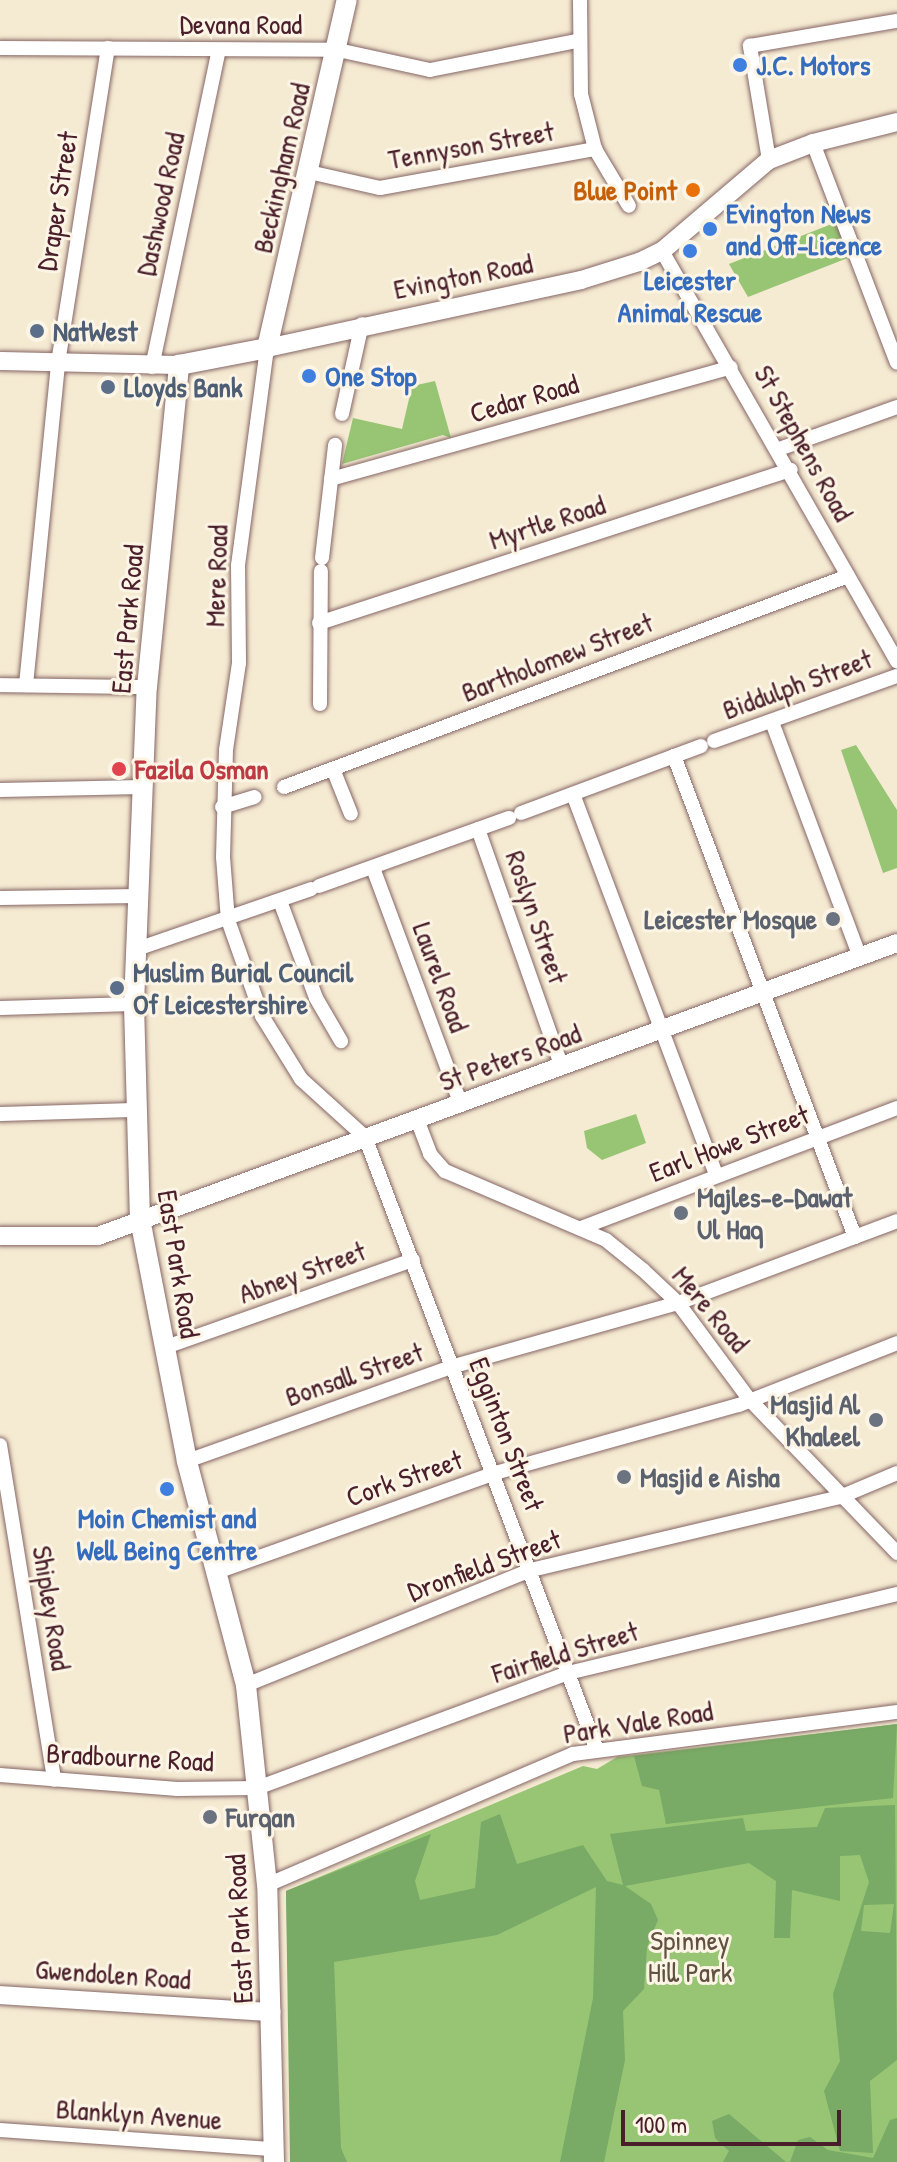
<!DOCTYPE html>
<style>
body{margin:0}
#map{position:relative;width:897px;height:2162px;overflow:hidden;background:#f5ead2;font-family:"Patrick Hand",sans-serif}
div>[style]{position:absolute}
[style*='--x']{left:calc(var(--x)*1px);top:calc(var(--y)*1px);width:calc(var(--w)*1px);rotate:calc(var(--a)*1deg)}
.green>*{inset:0;background:#97c574}
.forest>*{inset:0;background:#79aa66}
.roads{filter:drop-shadow(0 0 2px #866665) drop-shadow(0 0 2px #866665)}
.minor>*{height:14px;margin:-7px;padding:0 7px;transform-origin:7px;border-radius:7px;background:#fff}
.tertiary>*{height:18px;margin:-9px;padding:0 9px;transform-origin:9px;border-radius:9px;background:#fff}
.secondary>*{height:20px;margin:-10px;padding:0 10px;transform-origin:10px;border-radius:10px;background:#fff}
.dots>*{width:22px;height:22px;translate:-50% -50%;box-sizing:border-box;border:4px solid #fcf5e5;border-radius:50%}
span{translate:-50% -50%;white-space:nowrap;text-align:center;line-height:1.15;-webkit-text-stroke:6px #fcf5e5;paint-order:stroke}
.street-label{font-size:28px;color:#4a1f2b}
.shop-label{font-size:28px;color:#366cbe;font-weight:700}
.left{translate:0 -50%;text-align:left}
.food-label{font-size:28px;color:#c56008;font-weight:700}
.right{translate:-100% -50%;text-align:right}
.service-label{font-size:28px;color:#4e5e75;font-weight:700}
.health-label{font-size:28px;color:#be3a42;font-weight:700}
.worship-label{font-size:28px;color:#5b616d;font-weight:700}
.park-label{font-size:28px;color:#615141}
.scale{position:absolute;left:621px;top:2110px;width:220px;height:36px;box-sizing:border-box;border:4px solid #4a1f2b;border-top:0;padding-left:10px;font-size:24px;line-height:28px;white-space:nowrap;color:#4a1f2b;-webkit-text-stroke:6px #fcf5e5;paint-order:stroke}
</style>
<div id="map">
<div class="green">
<div style="clip-path:polygon(842px 220px,858px 254px,748px 297px,729px 264px)"></div>
<div style="clip-path:polygon(435px 381px,451px 438px,443px 435px,342px 464px,353px 418px,402px 429px,412px 386px)"></div>
<div style="clip-path:polygon(856px 745px,897px 810px,897px 868px,883px 873px,841px 750px)"></div>
<div style="clip-path:polygon(636px 1114px,646px 1143px,602px 1160px,587px 1148px,584px 1131px)"></div>
<div style="clip-path:polygon(897px 1724px,897px 2162px,292px 2162px,286px 1891px,583px 1766px,597px 1769px,617px 1757px)"></div>
</div>
<div class="forest">
<div style="clip-path:polygon(897px 1724px,893px 1798px,666px 1824px,659px 1790px,642px 1786px,634px 1756px)"></div>
<div style="clip-path:polygon(evenodd,895px 1805px,897px 2060px,870px 2081px,873px 2153px,840px 2151px,824px 2091px,840px 2061px,833px 1994px,869px 1882px,860px 1855px,840px 1856px,840px 1901px,792px 1890px,790px 1938px,774px 1938px,776px 1881px,749px 1863px,625px 1886px,651px 1904px,658px 1920px,647px 1947px,644px 1989px,623px 2011px,625px 2060px,604px 2162px,560px 2162px,593px 1998px,596px 1887px,497px 1935px,334px 1962px,341px 2148px,347px 2162px,290px 2162px,286px 1891px,431px 1834px,415px 1881px,420px 1900px,475px 1888px,481px 1822px,500px 1814px,517px 1864px,583px 1845px,607px 1881px,623px 1885px,610px 1834px,743px 1818px,746px 1831px,817px 1827px,825px 1808px,895px 1805px,894px 1904px,890px 1933px,861px 1931px,864px 1905px,894px 1904px)"></div>
<div style="clip-path:polygon(729px 2114px,755px 2136px,786px 2162px,723px 2162px,729px 2151px,715px 2138px,712px 2121px)"></div>
<div style="clip-path:polygon(897px 2118px,897px 2162px,790px 2162px,798px 2140px,810px 2137px,828px 2150px,873px 2158px,890px 2120px)"></div>
</div>
<div class="roads">
<div class="minor">
<div style="--x:580;--y:0;--w:94;--a:89.4"></div>
<div style="--x:581;--y:94;--w:57;--a:75.7"></div>
<div style="--x:595;--y:149;--w:66;--a:59.2"></div>
<div style="--x:0;--y:48;--w:338;--a:0.3"></div>
<div style="--x:338;--y:50;--w:94;--a:12.3"></div>
<div style="--x:430;--y:70;--w:150;--a:-11.2"></div>
<div style="--x:813;--y:143;--w:235;--a:69.1"></div>
<div style="--x:769;--y:160;--w:116;--a:-99.5"></div>
<div style="--x:750;--y:46;--w:149;--a:-9.7"></div>
<div style="--x:309;--y:172;--w:73;--a:12.7"></div>
<div style="--x:380;--y:188;--w:219;--a:-10.3"></div>
<div style="--x:662;--y:251;--w:473;--a:60.2"></div>
<div style="--x:267;--y:348;--w:219;--a:97.6"></div>
<div style="--x:238;--y:565;--w:98;--a:89.4"></div>
<div style="--x:239;--y:663;--w:88;--a:98.5"></div>
<div style="--x:226;--y:750;--w:107;--a:91.6"></div>
<div style="--x:223;--y:857;--w:63;--a:85.5"></div>
<div style="--x:228;--y:920;--w:102;--a:70.5"></div>
<div style="--x:262;--y:1016;--w:74;--a:58.2"></div>
<div style="--x:301;--y:1079;--w:86;--a:42.2"></div>
<div style="--x:365;--y:1137;--w:655;--a:69.27"></div>
<div style="--x:152;--y:367;--w:321;--a:-78.1"></div>
<div style="--x:342;--y:414;--w:92;--a:-77.5"></div>
<div style="--x:779;--y:449;--w:125;--a:-19.6"></div>
<div style="--x:331;--y:479;--w:415;--a:-15.6"></div>
<div style="--x:322;--y:558;--w:114;--a:-83.4"></div>
<div style="--x:319;--y:623;--w:496;--a:-18"></div>
<div style="--x:0;--y:685;--w:147;--a:0.8"></div>
<div style="--x:26;--y:685;--w:324;--a:-84.3"></div>
<div style="--x:58;--y:363;--w:319;--a:-81"></div>
<div style="--x:320;--y:704;--w:133;--a:-89.6"></div>
<div style="--x:772;--y:722;--w:251;--a:69.5"></div>
<div style="--x:714;--y:741;--w:194;--a:-19.6"></div>
<div style="--x:674;--y:756;--w:514;--a:69.38"></div>
<div style="--x:333;--y:769;--w:48;--a:68.2"></div>
<div style="--x:284;--y:787;--w:602;--a:-20.51"></div>
<div style="--x:0;--y:790;--w:142;--a:-1.2"></div>
<div style="--x:573;--y:794;--w:407;--a:69.4"></div>
<div style="--x:222;--y:807;--w:34;--a:-17"></div>
<div style="--x:521;--y:813;--w:192;--a:-20.4"></div>
<div style="--x:478;--y:829;--w:252;--a:70.6"></div>
<div style="--x:373;--y:868;--w:252;--a:69.6"></div>
<div style="--x:319;--y:886;--w:202;--a:-19.7"></div>
<div style="--x:0;--y:898;--w:139;--a:-0.8"></div>
<div style="--x:280;--y:901;--w:103;--a:69.6"></div>
<div style="--x:316;--y:998;--w:50;--a:59.8"></div>
<div style="--x:137;--y:949;--w:184;--a:-19"></div>
<div style="--x:0;--y:1008;--w:134;--a:-1.7"></div>
<div style="--x:0;--y:1114;--w:134;--a:-1.7"></div>
<div style="--x:418;--y:1122;--w:34;--a:69"></div>
<div style="--x:430;--y:1154;--w:23;--a:49"></div>
<div style="--x:445;--y:1171;--w:175;--a:23.2"></div>
<div style="--x:606;--y:1240;--w:48;--a:39"></div>
<div style="--x:643;--y:1270;--w:48;--a:43.3"></div>
<div style="--x:678;--y:1303;--w:119;--a:53.5"></div>
<div style="--x:749;--y:1399;--w:214;--a:46.1"></div>
<div style="--x:581;--y:1228;--w:338;--a:-20.8"></div>
<div style="--x:163;--y:1348;--w:265;--a:-19.4"></div>
<div style="--x:0;--y:1445;--w:339;--a:80.8"></div>
<div style="--x:187;--y:1461;--w:283;--a:-19.6"></div>
<div style="--x:454;--y:1366;--w:233;--a:-15.7"></div>
<div style="--x:678;--y:1303;--w:234;--a:-20.5"></div>
<div style="--x:217;--y:1572;--w:295;--a:-19.6"></div>
<div style="--x:495;--y:1473;--w:253;--a:-15.6"></div>
<div style="--x:739;--y:1405;--w:170;--a:-21.4"></div>
<div style="--x:246;--y:1685;--w:307;--a:-22"></div>
<div style="--x:531;--y:1570;--w:318;--a:-13.3"></div>
<div style="--x:840;--y:1497;--w:62;--a:-22.8"></div>
<div style="--x:0;--y:1775;--w:178;--a:4.5"></div>
<div style="--x:177;--y:1789;--w:80;--a:-0.7"></div>
<div style="--x:257;--y:1788;--w:332;--a:-20.3"></div>
<div style="--x:568;--y:1673;--w:338;--a:-13.5"></div>
<div style="--x:267;--y:1885;--w:333;--a:-23.2"></div>
<div style="--x:573;--y:1754;--w:327;--a:-7.4"></div>
<div style="--x:0;--y:2130;--w:275;--a:4"></div>
</div>
<div class="tertiary">
<div style="--x:267;--y:348;--w:321;--a:-12.2"></div>
<div style="--x:581;--y:280;--w:61;--a:-17.2"></div>
<div style="--x:639;--y:262;--w:25;--a:-26"></div>
<div style="--x:662;--y:251;--w:140;--a:-40.4"></div>
<div style="--x:769;--y:160;--w:47;--a:-21.1"></div>
<div style="--x:813;--y:143;--w:87;--a:-14"></div>
<div style="--x:0;--y:361;--w:179;--a:1.3"></div>
<div style="--x:0;--y:1236;--w:98;--a:0"></div>
<div style="--x:98;--y:1236;--w:851;--a:-20.14"></div>
<div style="--x:0;--y:1995;--w:272;--a:3.6"></div>
</div>
<div class="secondary">
<div style="--x:274;--y:2162;--w:277;--a:-91.4"></div>
<div style="--x:267;--y:1885;--w:201;--a:-96"></div>
<div style="--x:246;--y:1685;--w:232;--a:-104.8"></div>
<div style="--x:187;--y:1461;--w:246;--a:-101"></div>
<div style="--x:140;--y:1220;--w:216;--a:-91.6"></div>
<div style="--x:134;--y:1004;--w:317;--a:-87.7"></div>
<div style="--x:147;--y:687;--w:324;--a:-84.3"></div>
<div style="--x:179;--y:365;--w:90;--a:-10.9"></div>
<div style="--x:267;--y:348;--w:357;--a:-77.1"></div>
</div>
</div>
<div class="dots">
<div style="left:740px;top:65px;background:#3f7fe0"></div>
<div style="left:693px;top:190px;background:#e8710a"></div>
<div style="left:710px;top:229px;background:#3f7fe0"></div>
<div style="left:690px;top:251px;background:#3f7fe0"></div>
<div style="left:37px;top:331px;background:#5c6f8a"></div>
<div style="left:309px;top:376px;background:#3f7fe0"></div>
<div style="left:108px;top:387px;background:#5c6f8a"></div>
<div style="left:119px;top:769px;background:#e0444e"></div>
<div style="left:833px;top:919px;background:#6b7280"></div>
<div style="left:117px;top:988px;background:#5c6f8a"></div>
<div style="left:681px;top:1213px;background:#6b7280"></div>
<div style="left:876px;top:1420px;background:#6b7280"></div>
<div style="left:624px;top:1477px;background:#6b7280"></div>
<div style="left:167px;top:1489px;background:#3f7fe0"></div>
<div style="left:210px;top:1817px;background:#6b7280"></div>
</div>
<div class="street-label">
<span style="left:241px;top:24px">Devana Road</span>
<span style="left:471px;top:145px;rotate:-10deg">Tennyson Street</span>
<span style="left:281px;top:168px;rotate:-77deg">Beckingham Road</span>
<span style="left:57px;top:201px;rotate:-81deg">Draper Street</span>
<span style="left:160px;top:204px;rotate:-78deg">Dashwood Road</span>
<span style="left:463px;top:276px;rotate:-11deg">Evington Road</span>
<span style="left:524px;top:398px;rotate:-16deg">Cedar Road</span>
<span style="left:804px;top:443px;rotate:61deg">St Stephens Road</span>
<span style="left:547px;top:522px;rotate:-18deg">Myrtle Road</span>
<span style="left:216px;top:576px;rotate:-88deg">Mere Road</span>
<span style="left:127px;top:619px;rotate:-85deg">East Park Road</span>
<span style="left:557px;top:657px;rotate:-21deg">Bartholomew Street</span>
<span style="left:797px;top:684px;rotate:-20deg">Biddulph Street</span>
<span style="left:537px;top:917px;rotate:71deg">Roslyn Street</span>
<span style="left:441px;top:977px;rotate:70deg">Laurel Road</span>
<span style="left:510px;top:1057px;rotate:-20deg">St Peters Road</span>
<span style="left:729px;top:1143px;rotate:-21deg">Earl Howe Street</span>
<span style="left:179px;top:1264px;rotate:81deg">East Park Road</span>
<span style="left:302px;top:1272px;rotate:-20deg">Abney Street</span>
<span style="left:711px;top:1309px;rotate:50deg">Mere Road</span>
<span style="left:354px;top:1374px;rotate:-19deg">Bonsall Street</span>
<span style="left:507px;top:1434px;rotate:69deg">Egginton Street</span>
<span style="left:404px;top:1478px;rotate:-19deg">Cork Street</span>
<span style="left:484px;top:1565px;rotate:-20deg">Dronfield Street</span>
<span style="left:52px;top:1608px;rotate:81deg">Shipley Road</span>
<span style="left:565px;top:1652px;rotate:-17deg">Fairfield Street</span>
<span style="left:638px;top:1722px;rotate:-9deg">Park Vale Road</span>
<span style="left:130px;top:1757px;rotate:3deg">Bradbourne Road</span>
<span style="left:239px;top:1929px;rotate:-93deg">East Park Road</span>
<span style="left:113px;top:1974px;rotate:4deg">Gwendolen Road</span>
<span style="left:139px;top:2114px;rotate:4deg">Blanklyn Avenue</span>
</div>
<div class="shop-label">
<span class="left" style="left:756px;top:65px">J.C. Motors</span>
<span class="left" style="left:726px;top:229px">Evington News<br>and Off-Licence</span>
<span style="left:690px;top:296px">Leicester<br>Animal Rescue</span>
<span class="left" style="left:325px;top:376px">One Stop</span>
<span style="left:167px;top:1534px">Moin Chemist and<br>Well Being Centre</span>
</div>
<div class="food-label">
<span class="right" style="left:677px;top:190px">Blue Point</span>
</div>
<div class="service-label">
<span class="left" style="left:53px;top:331px">NatWest</span>
<span class="left" style="left:124px;top:387px">Lloyds Bank</span>
<span class="left" style="left:133px;top:988px">Muslim Burial Council<br>Of Leicestershire</span>
</div>
<div class="health-label">
<span class="left" style="left:135px;top:769px">Fazila Osman</span>
</div>
<div class="worship-label">
<span class="right" style="left:817px;top:919px">Leicester Mosque</span>
<span class="left" style="left:697px;top:1213px">Majles-e-Dawat<br>Ul Haq</span>
<span class="right" style="left:860px;top:1420px">Masjid Al<br>Khaleel</span>
<span class="left" style="left:640px;top:1477px">Masjid e Aisha</span>
<span class="left" style="left:226px;top:1817px">Furqan</span>
</div>
<div class="park-label">
<span style="left:690px;top:1956px">Spinney<br>Hill Park</span>
</div>
<div class="scale">100 m</div>
</div>
